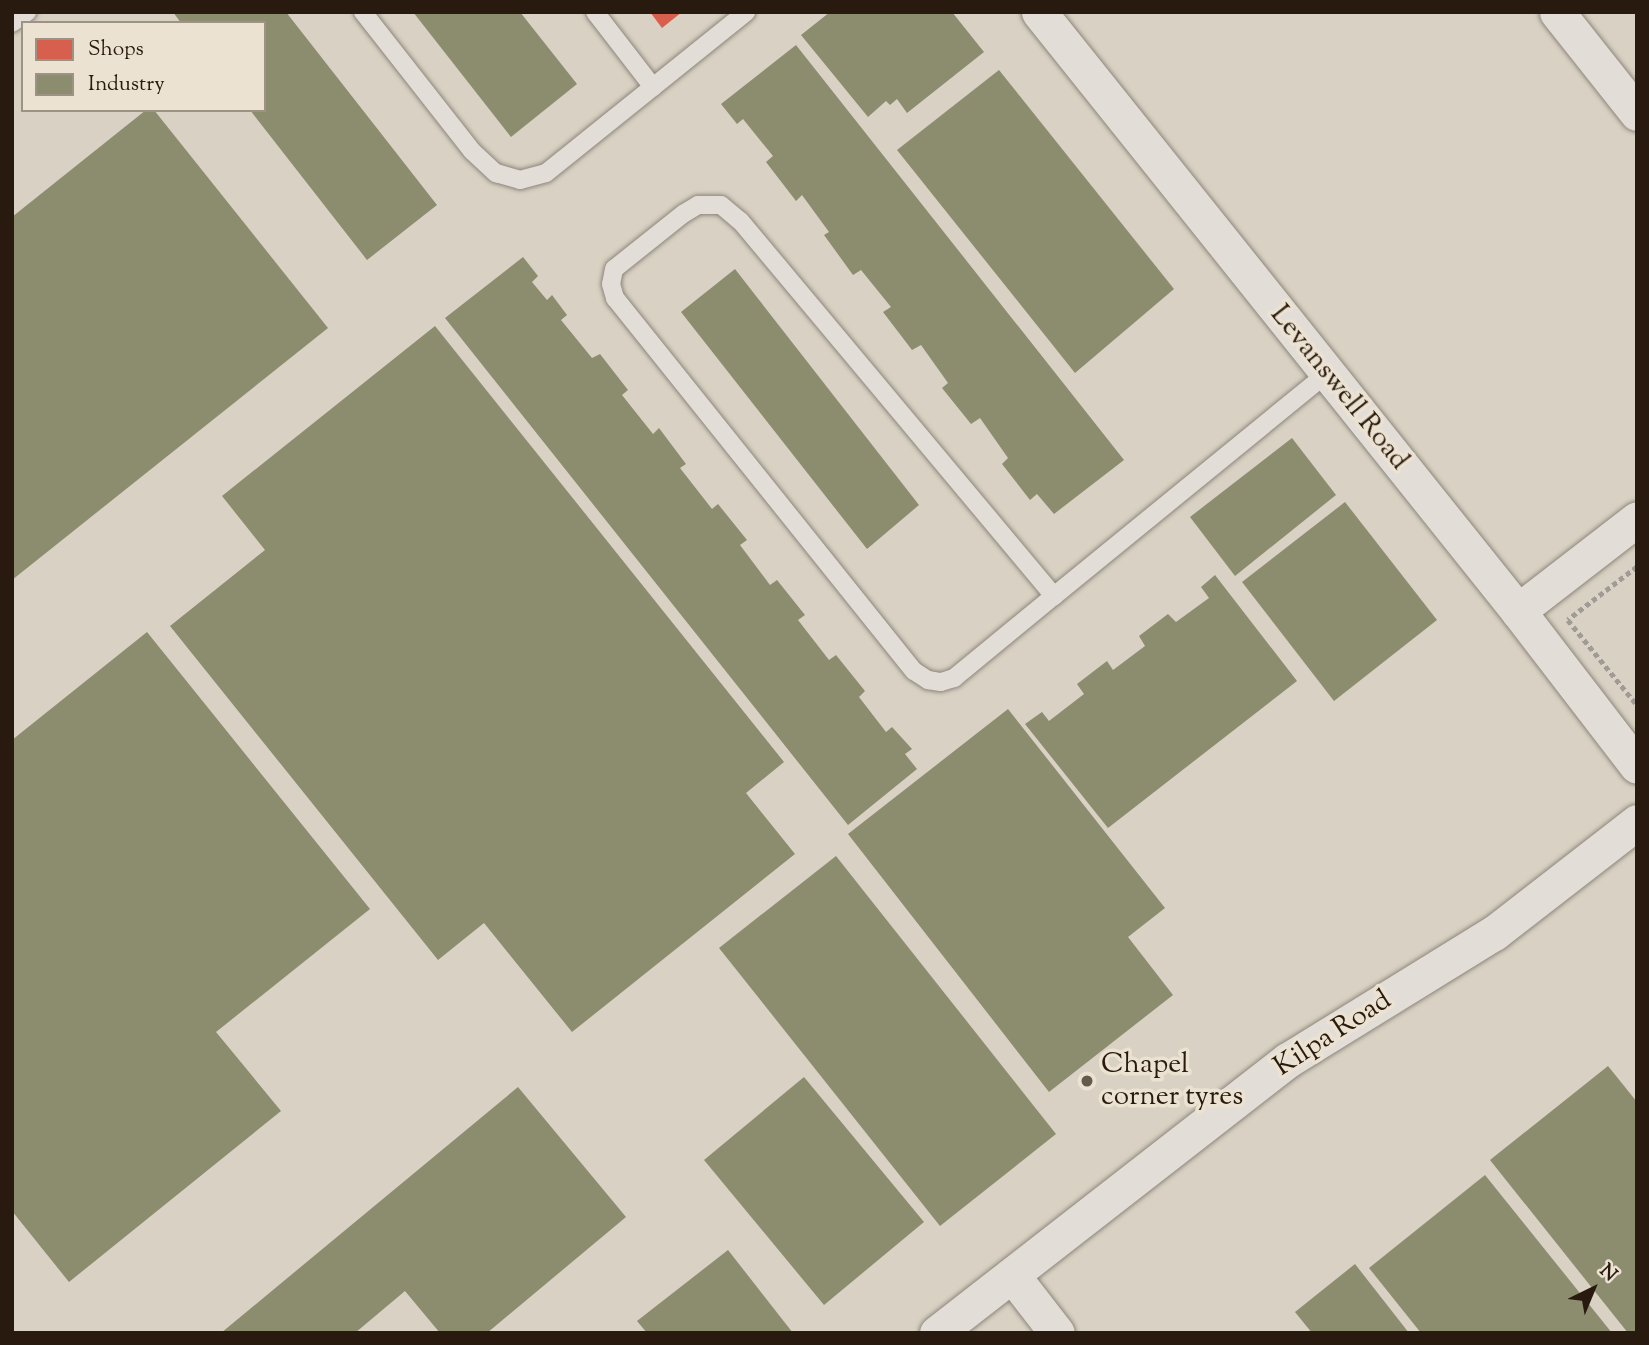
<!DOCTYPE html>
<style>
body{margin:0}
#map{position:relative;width:1649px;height:1345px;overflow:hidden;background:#d9d1c3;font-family:"Sorts Mill Goudy",serif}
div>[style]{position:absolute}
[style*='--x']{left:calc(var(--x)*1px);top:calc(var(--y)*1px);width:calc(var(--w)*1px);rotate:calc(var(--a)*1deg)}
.shops>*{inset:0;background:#d6604d}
.industry>*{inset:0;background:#8c8c6e}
.path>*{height:4.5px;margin-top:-2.25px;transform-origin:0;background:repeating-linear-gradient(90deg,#a09b94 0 5px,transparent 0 8.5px)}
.roads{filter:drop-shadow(0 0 2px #8c867c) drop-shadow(0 0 2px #8c867c)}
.service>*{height:18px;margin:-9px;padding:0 9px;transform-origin:9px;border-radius:9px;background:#e2ded7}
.minor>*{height:35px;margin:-17.5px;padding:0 17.5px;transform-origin:17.5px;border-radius:17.5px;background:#e2ded7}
.dots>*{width:19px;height:19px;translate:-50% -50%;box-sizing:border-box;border:4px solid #ece2d2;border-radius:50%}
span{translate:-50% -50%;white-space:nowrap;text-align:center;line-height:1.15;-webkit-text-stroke:7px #ece2d2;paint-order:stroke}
.street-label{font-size:28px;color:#281a0e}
.poi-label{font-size:28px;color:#281a0e}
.left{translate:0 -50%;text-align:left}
.frame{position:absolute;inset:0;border:14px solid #281a0e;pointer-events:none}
.legend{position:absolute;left:21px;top:21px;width:245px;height:91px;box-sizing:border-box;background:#ece2d2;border:2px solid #9e9284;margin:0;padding:9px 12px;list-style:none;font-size:21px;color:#281a0e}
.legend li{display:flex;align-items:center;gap:14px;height:35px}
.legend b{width:35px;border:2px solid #9e9284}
.north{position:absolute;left:1558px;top:1254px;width:70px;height:70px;-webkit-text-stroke:5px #ece2d2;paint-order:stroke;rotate:43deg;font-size:19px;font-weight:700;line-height:28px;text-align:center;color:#281a0e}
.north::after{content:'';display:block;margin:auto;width:24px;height:32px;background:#281a0e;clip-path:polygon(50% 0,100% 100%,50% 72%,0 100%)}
</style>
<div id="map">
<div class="shops">
<div style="clip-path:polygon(650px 12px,682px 12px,662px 28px)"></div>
</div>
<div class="industry">
<div style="clip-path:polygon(173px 12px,286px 12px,437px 205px,367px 260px,250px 110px,264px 110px,264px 23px,181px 23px)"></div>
<div style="clip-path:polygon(413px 12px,520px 12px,577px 84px,511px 137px)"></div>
<div style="clip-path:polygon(830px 12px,952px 12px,984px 52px,907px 113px,897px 99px,890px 105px,886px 101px,868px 117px,801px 35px)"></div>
<div style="clip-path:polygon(796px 45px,1124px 460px,1054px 514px,1037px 494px,1030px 500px,1002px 464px,1008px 458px,980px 418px,971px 424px,942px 388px,948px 383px,921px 345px,912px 350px,883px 312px,891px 307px,861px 270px,853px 275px,824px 235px,829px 232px,802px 195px,796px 201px,766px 162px,773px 156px,743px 119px,737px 124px,721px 104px)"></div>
<div style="clip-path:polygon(999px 70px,1174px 289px,1075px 373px,897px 150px)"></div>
<div style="clip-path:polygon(146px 110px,154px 110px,328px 328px,12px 580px,12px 217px)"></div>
<div style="clip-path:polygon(523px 257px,538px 276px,532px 282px,547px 300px,552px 295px,567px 315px,561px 320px,592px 358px,600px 354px,628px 390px,622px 395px,653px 434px,659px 428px,686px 464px,680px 468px,712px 509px,718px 504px,747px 540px,740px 545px,770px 585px,777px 580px,805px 615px,798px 620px,829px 660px,836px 655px,865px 691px,859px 697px,886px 732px,892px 727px,912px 749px,905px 754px,917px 769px,848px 825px,445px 318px)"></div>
<div style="clip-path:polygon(735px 269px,919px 505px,867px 549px,681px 312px)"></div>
<div style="clip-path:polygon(435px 326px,784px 762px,746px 793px,795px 854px,572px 1032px,484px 923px,438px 960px,170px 626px,265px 550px,222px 496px)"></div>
<div style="clip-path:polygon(1292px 438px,1336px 495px,1235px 576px,1190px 517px)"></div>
<div style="clip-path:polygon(1345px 502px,1437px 620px,1334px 701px,1242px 582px)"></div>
<div style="clip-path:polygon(1215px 575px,1297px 681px,1108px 828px,1025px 724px,1042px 712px,1049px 721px,1084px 694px,1077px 684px,1107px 661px,1113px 670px,1145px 646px,1139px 636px,1168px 614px,1176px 622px,1209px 598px,1201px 587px)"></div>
<div style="clip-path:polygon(147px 632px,370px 909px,216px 1032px,281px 1111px,69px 1282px,12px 1211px,12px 740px)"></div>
<div style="clip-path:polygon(1008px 709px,1165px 908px,1128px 937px,1173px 995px,1049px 1092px,848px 834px)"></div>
<div style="clip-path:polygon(836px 856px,1056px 1134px,940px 1226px,719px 948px)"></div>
<div style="clip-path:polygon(1608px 1066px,1637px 1102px,1637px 1330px,1634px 1333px,1628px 1333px,1490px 1160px)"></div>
<div style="clip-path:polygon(804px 1077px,924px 1222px,824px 1305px,704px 1160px)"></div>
<div style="clip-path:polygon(518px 1087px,626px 1217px,487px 1333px,440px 1333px,405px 1291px,355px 1333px,221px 1333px)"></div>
<div style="clip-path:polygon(1485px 1175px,1612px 1333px,1421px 1333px,1369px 1268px)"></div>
<div style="clip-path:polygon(728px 1250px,793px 1333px,647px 1333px,637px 1321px)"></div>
<div style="clip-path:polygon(1355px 1264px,1409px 1333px,1312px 1333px,1295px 1312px)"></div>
</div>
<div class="path">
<div style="--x:1637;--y:567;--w:87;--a:142.5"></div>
<div style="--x:1568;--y:620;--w:109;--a:50.9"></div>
</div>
<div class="roads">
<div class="service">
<div style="--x:363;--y:12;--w:177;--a:51.9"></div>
<div style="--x:472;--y:151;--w:33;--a:43"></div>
<div style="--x:496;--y:173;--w:25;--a:16"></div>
<div style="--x:520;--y:180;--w:27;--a:-15"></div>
<div style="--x:546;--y:173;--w:257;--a:-38.8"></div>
<div style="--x:595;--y:12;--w:95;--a:52.3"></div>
<div style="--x:12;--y:23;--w:19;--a:-36"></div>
<div style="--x:1054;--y:596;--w:489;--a:-129.9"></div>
<div style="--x:740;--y:221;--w:25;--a:-140"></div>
<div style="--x:721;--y:205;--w:23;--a:180"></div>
<div style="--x:698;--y:205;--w:17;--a:149"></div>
<div style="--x:683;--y:214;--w:88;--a:141.4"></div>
<div style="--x:614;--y:269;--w:15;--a:101"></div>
<div style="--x:611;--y:284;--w:15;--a:74"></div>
<div style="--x:615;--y:298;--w:478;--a:51.3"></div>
<div style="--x:914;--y:671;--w:17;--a:33"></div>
<div style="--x:928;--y:680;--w:13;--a:9"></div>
<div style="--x:941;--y:682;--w:14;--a:-17"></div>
<div style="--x:954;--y:678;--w:129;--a:-39.4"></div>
<div style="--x:1054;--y:596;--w:353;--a:-39.2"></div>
</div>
<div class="minor">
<div style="--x:1039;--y:12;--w:767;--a:51.35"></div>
<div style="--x:1518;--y:611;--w:195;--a:52.5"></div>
<div style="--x:1557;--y:12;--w:129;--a:51.6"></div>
<div style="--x:1518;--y:611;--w:150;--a:-37.7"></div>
<div style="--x:1012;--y:1275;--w:73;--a:52.2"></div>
<div style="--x:937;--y:1333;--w:445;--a:-37.9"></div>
<div style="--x:1288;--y:1060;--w:242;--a:-31.7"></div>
<div style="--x:1494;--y:933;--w:181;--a:-37.8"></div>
</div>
</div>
<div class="dots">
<div style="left:1087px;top:1081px;background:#665a4d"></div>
</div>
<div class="street-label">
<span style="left:1339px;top:388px;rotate:51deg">Levanswell Road</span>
<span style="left:1333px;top:1034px;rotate:-33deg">Kilpa Road</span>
</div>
<div class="poi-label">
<span class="left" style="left:1101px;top:1081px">Chapel<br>corner tyres</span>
</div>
<div class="frame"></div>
<ul class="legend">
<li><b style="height:19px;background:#d6604d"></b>Shops</li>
<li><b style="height:19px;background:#8c8c6e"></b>Industry</li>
</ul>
<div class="north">N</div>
</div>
